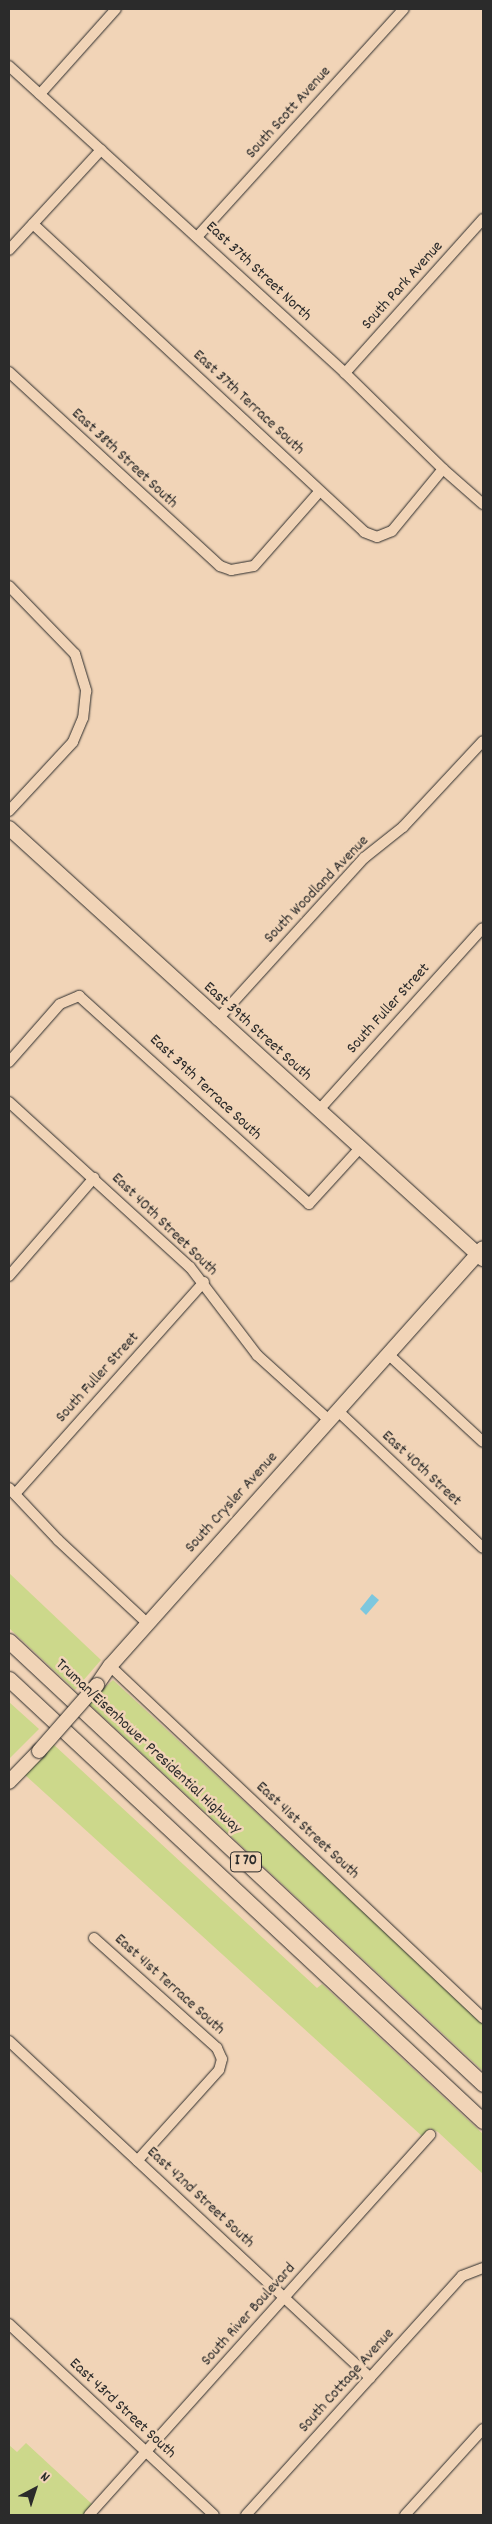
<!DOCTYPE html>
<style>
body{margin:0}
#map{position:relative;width:492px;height:2524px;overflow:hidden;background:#f1d4b7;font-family:Dekko,sans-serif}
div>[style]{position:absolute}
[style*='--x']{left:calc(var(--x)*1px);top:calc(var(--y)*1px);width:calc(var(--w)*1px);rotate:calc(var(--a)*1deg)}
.green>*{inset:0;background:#ccd88b}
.water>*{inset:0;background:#7dc7de}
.roads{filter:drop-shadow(0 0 1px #2b2b2b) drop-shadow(0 0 1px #2b2b2b)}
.minor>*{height:10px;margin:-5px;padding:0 5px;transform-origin:5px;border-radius:5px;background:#f1d4b7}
.major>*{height:14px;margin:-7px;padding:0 7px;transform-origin:7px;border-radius:7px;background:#f1d4b7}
.highway>*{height:15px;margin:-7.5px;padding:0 7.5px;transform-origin:7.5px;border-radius:7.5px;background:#f1d4b7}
.bridges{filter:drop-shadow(0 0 1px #2b2b2b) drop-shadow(0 0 1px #2b2b2b)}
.major-bridge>*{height:14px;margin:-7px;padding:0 7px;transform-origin:7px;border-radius:7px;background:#f1d4b7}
span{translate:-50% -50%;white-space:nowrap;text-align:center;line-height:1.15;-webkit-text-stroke:5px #f1d4b7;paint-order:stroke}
.shield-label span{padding:1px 4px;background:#f1d4b7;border:1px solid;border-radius:4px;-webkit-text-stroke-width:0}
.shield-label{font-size:15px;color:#2b2b2b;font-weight:700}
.street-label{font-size:16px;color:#2b2b2b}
.frame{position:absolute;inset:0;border:10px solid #2b2b2b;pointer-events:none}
.north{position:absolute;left:10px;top:2464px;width:50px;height:50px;-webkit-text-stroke:4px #f1d4b7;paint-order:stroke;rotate:40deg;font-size:14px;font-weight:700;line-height:20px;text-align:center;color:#2b2b2b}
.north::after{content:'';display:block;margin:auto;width:18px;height:22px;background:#2b2b2b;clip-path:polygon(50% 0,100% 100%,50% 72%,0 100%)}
</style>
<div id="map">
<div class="green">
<div style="clip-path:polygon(9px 1573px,101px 1660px,75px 1690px,9px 1628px)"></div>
<div style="clip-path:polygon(113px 1680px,483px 2023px,483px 2071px,88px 1703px)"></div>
<div style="clip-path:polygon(9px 1702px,39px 1729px,9px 1759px)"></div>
<div style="clip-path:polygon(53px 1744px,317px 1988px,322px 1984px,483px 2134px,483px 2174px,438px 2132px,430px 2128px,423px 2137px,24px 1774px)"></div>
<div style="clip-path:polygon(26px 2443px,93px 2505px,83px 2515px,9px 2515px,9px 2445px,17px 2452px)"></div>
</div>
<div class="water">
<div style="clip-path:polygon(372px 1594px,379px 1600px,366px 1615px,360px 1609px)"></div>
</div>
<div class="roads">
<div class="minor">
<div style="--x:9;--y:66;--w:455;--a:42.4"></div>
<div style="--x:345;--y:373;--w:137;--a:44.4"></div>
<div style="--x:443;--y:469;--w:53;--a:41.2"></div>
<div style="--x:40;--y:94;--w:114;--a:-48.2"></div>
<div style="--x:33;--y:224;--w:452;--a:42.9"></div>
<div style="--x:364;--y:532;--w:14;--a:21"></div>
<div style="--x:377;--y:537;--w:16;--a:-22"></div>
<div style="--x:392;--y:531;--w:80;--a:-50.6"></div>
<div style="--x:197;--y:237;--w:308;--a:-47.8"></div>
<div style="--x:9;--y:250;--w:136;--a:-47.4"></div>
<div style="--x:9;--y:372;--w:287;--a:42.6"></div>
<div style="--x:220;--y:566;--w:12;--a:20"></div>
<div style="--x:231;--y:570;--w:23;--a:-10"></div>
<div style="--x:254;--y:566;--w:98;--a:-48.7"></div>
<div style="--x:345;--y:373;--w:207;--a:-48.1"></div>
<div style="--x:9;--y:586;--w:95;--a:45.9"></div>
<div style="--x:75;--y:654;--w:39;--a:73"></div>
<div style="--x:86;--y:691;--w:27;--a:96"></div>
<div style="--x:83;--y:718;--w:26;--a:113"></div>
<div style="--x:73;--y:742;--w:94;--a:132.8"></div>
<div style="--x:217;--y:1020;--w:219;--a:-47.8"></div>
<div style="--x:364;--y:858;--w:50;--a:-38.5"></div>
<div style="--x:403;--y:827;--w:117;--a:-47.1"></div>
<div style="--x:9;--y:1062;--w:77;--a:-48.7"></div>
<div style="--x:60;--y:1004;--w:21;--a:-23"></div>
<div style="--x:79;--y:996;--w:310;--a:42.1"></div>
<div style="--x:309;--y:1204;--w:76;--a:-47.7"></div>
<div style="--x:9;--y:1102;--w:245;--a:42.4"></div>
<div style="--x:190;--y:1267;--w:111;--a:52.7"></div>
<div style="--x:257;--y:1355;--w:98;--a:42.1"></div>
<div style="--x:318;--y:1111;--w:246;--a:-48"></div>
<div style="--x:9;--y:1276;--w:130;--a:-49.1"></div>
<div style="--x:388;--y:1354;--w:129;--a:42.8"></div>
<div style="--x:338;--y:1411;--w:199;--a:43.4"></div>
<div style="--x:9;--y:1488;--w:71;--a:46.7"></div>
<div style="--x:58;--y:1540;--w:123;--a:43"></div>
<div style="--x:15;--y:1494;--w:284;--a:-48.3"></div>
<div style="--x:110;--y:1666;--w:513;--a:43.34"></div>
<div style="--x:94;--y:1938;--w:165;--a:41.8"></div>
<div style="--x:217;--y:2048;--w:12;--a:66"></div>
<div style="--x:222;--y:2059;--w:11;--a:105"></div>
<div style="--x:219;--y:2070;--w:122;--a:132"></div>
<div style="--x:9;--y:2041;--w:494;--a:43"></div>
<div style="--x:9;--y:2324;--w:280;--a:43"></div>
<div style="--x:89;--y:2515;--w:511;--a:-48.1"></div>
<div style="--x:246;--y:2515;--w:322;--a:-47.9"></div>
<div style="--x:462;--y:2276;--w:22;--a:-21"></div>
<div style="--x:405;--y:2515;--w:116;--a:-47.8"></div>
</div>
<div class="major">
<div style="--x:9;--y:828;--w:641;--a:42.28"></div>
<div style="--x:97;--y:1685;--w:23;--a:-56"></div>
<div style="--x:110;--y:1666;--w:560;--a:-48.26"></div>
<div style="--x:9;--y:1782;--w:43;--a:-45.9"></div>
</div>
<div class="highway">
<div style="--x:9;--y:1641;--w:649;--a:43.06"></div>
<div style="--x:9;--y:1679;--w:648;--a:43"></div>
</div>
</div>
<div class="bridges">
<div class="major-bridge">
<div style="--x:39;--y:1751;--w:88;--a:-48.7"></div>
</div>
</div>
<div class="shield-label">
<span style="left:246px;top:1862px">I 70</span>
</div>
<div class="street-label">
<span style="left:289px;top:113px;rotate:-48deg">South Scott Avenue</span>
<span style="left:258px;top:272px;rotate:43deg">East 37th Street North</span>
<span style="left:403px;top:286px;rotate:-48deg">South Park Avenue</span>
<span style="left:248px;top:403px;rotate:43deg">East 37th Terrace South</span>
<span style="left:124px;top:459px;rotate:43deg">East 38th Street South</span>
<span style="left:317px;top:890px;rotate:-46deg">South Woodland Avenue</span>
<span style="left:389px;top:1009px;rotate:-48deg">South Fuller Street</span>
<span style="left:257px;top:1032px;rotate:42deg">East 39th Street South</span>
<span style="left:205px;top:1088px;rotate:43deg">East 39th Terrace South</span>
<span style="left:164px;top:1225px;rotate:44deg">East 40th Street South</span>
<span style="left:98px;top:1378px;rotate:-48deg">South Fuller Street</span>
<span style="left:421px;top:1469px;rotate:43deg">East 40th Street</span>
<span style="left:232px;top:1503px;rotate:-48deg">South Crysler Avenue</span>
<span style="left:148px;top:1747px;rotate:43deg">Truman/Eisenhower Presidential Highway</span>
<span style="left:307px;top:1831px;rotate:43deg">East 41st Street South</span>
<span style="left:169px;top:1985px;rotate:42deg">East 41st Terrace South</span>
<span style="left:200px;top:2198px;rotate:43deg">East 42nd Street South</span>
<span style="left:249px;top:2315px;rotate:-48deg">South River Boulevard</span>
<span style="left:347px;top:2381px;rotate:-48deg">South Cottage Avenue</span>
<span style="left:122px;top:2409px;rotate:43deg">East 43rd Street South</span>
</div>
<div class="frame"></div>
<div class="north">N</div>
</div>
